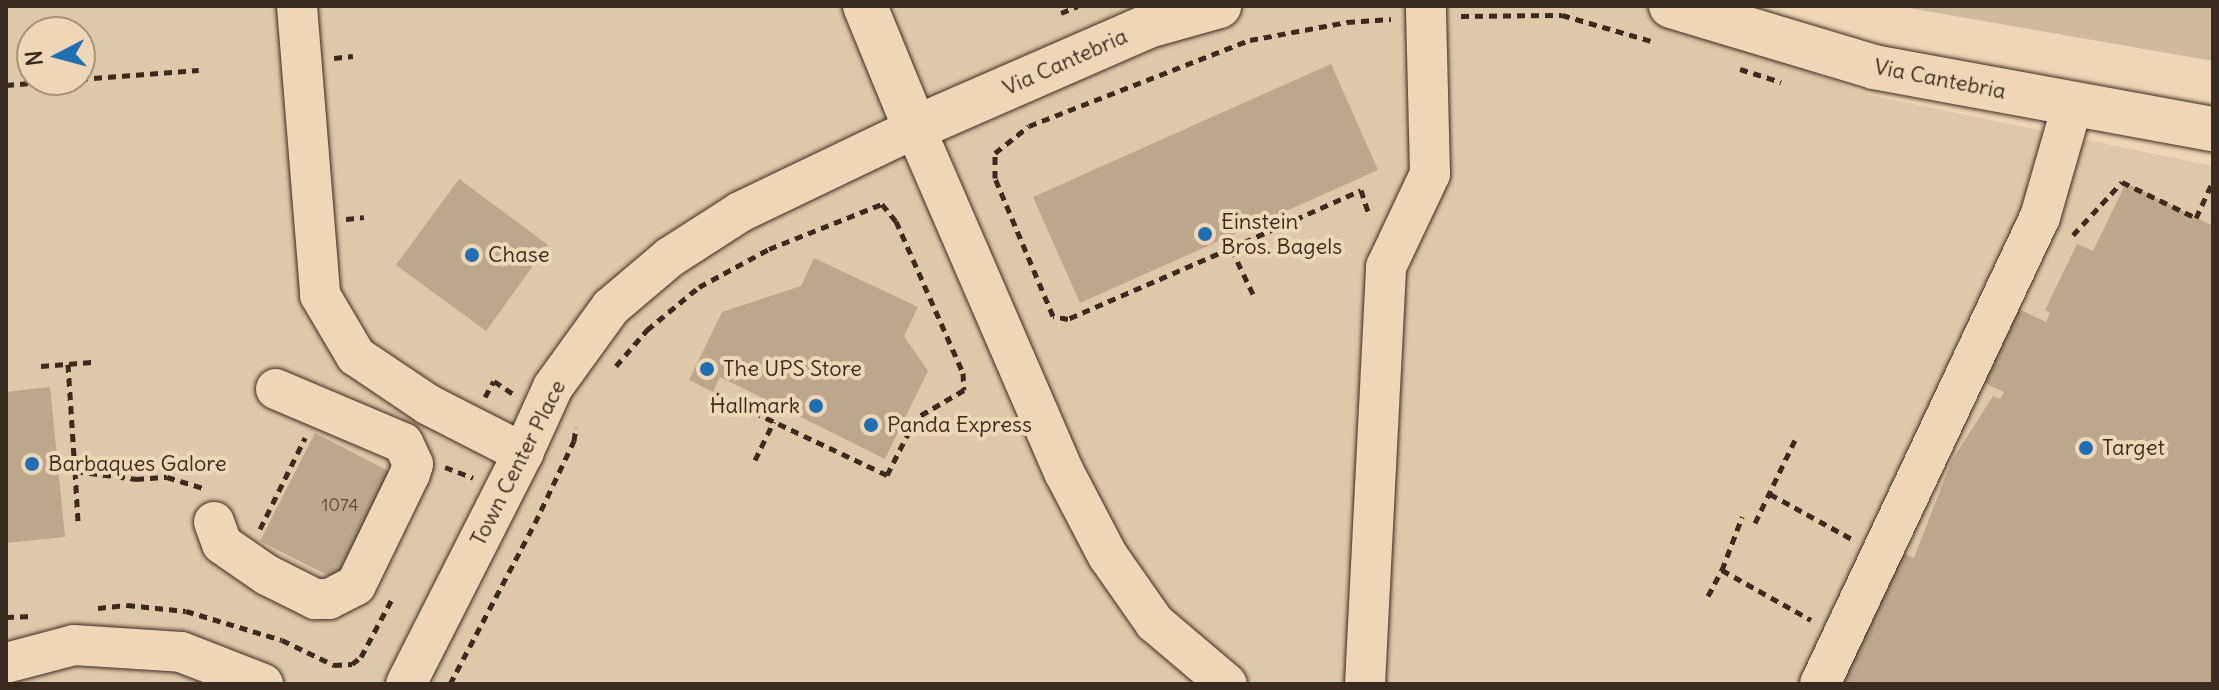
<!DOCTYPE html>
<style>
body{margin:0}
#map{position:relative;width:2219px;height:690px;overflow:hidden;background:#eed6b6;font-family:Delius,sans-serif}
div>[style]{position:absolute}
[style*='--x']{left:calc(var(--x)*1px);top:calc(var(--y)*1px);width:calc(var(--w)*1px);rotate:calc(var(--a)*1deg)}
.built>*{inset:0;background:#dfc8a9}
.green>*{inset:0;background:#d0ba9d}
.building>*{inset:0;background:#bca68c}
.path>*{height:5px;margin-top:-2.5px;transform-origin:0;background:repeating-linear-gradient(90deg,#3b2a1e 0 8px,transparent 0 14px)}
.roads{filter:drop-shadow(0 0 2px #3b2a1e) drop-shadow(0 0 2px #3b2a1e)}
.minor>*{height:40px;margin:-20px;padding:0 20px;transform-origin:20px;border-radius:20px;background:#eed6b6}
.major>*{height:44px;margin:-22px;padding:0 22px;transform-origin:22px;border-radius:22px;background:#eed6b6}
.dots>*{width:22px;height:22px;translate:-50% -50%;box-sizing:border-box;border:4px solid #eed6b6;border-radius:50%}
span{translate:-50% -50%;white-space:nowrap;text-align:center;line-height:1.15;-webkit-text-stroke:8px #eed6b6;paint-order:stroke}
.number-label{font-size:18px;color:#5b493a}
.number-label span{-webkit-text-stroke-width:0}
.street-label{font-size:22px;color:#3b2a1e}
.poi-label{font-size:22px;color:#3b2a1e}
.left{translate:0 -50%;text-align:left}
.right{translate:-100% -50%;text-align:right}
.frame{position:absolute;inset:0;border:8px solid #3b2a1e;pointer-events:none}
.north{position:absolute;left:16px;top:16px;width:80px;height:80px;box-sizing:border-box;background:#eed6b6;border:2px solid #a69179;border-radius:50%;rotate:264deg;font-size:22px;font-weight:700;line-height:32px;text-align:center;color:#3b2a1e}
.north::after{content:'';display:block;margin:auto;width:28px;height:36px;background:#1f6fb2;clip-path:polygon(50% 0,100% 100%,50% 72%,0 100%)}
</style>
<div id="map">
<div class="built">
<div style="clip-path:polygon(evenodd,6px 6px,1761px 6px,1758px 50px,1869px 95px,2213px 166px,2213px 684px,6px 684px,6px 6px,32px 32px,80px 32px,80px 80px,32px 80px,32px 32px)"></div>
</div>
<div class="green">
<div style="clip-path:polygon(1897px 6px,2213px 6px,2213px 61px)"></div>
</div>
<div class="building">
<div style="clip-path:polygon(1331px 64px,1378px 170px,1080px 303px,1033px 197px)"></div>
<div style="clip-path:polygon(459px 179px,548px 245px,486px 331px,396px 265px)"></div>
<div style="clip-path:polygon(2126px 183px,2213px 226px,2213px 684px,1841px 684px,1903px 553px,1914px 558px,1951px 462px,1993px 396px,2000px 399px,2004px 392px,1984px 383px,2019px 309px,2046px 322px,2050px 313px,2045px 310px,2077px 244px,2093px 251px)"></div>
<div style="clip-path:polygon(814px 258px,918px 307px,904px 336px,928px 371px,885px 459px,720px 377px,713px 392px,689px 380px,722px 312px,801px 286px)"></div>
<div style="clip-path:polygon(50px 387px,65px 537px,6px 543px,6px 392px)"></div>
<div style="clip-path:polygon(315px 433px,400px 477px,345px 584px,260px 541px)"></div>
</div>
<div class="path">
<div style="--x:1061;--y:13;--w:18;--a:-22"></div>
<div style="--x:1461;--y:16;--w:101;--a:-0.6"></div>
<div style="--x:1562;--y:15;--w:97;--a:16.2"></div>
<div style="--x:334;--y:58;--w:19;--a:-6"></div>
<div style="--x:1740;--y:69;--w:43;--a:17.6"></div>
<div style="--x:80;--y:79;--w:119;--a:-4.3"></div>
<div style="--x:6;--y:85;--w:62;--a:-4.6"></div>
<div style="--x:346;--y:219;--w:18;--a:-6"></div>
<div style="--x:2073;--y:235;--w:72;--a:-47.2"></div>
<div style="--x:2122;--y:182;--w:82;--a:25.9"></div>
<div style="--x:2196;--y:218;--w:41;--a:-65.3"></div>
<div style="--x:1231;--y:248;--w:178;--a:156.5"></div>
<div style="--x:1068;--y:319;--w:15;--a:-169"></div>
<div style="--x:1053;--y:316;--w:150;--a:-112.8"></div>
<div style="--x:995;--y:178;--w:25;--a:-90"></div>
<div style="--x:995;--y:153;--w:43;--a:-38.5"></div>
<div style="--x:1029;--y:126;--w:237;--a:-21.3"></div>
<div style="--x:1250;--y:40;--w:99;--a:-10.5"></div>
<div style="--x:1347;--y:22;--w:44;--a:-3.9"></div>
<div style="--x:1253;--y:294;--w:51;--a:-115.6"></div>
<div style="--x:1231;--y:248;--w:142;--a:-24"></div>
<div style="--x:1361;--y:190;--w:25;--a:72"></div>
<div style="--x:68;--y:364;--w:107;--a:86.3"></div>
<div style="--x:75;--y:471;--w:62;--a:7.5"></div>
<div style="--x:136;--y:479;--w:31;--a:-4"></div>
<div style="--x:167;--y:477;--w:39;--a:17"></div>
<div style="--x:41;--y:366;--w:51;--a:-4.5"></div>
<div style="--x:616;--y:366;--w:48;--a:-49.3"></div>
<div style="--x:647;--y:330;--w:67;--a:-39.6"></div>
<div style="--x:699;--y:287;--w:80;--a:-28.5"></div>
<div style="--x:769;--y:249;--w:122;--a:-21.7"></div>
<div style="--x:882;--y:204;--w:22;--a:51"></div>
<div style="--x:896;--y:221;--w:166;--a:66.2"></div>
<div style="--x:963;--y:373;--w:17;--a:87"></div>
<div style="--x:964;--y:390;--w:56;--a:149.7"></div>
<div style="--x:916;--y:418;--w:64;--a:117"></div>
<div style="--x:887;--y:475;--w:189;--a:-154.7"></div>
<div style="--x:485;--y:397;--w:18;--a:-61"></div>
<div style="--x:494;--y:381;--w:23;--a:34"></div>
<div style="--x:755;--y:460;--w:43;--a:-64"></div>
<div style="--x:445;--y:467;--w:30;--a:21"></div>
<div style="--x:75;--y:471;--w:50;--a:86.6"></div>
<div style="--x:1770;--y:494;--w:94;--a:28.8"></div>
<div style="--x:1755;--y:523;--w:92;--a:-64.3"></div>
<div style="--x:260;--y:529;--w:102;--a:-63.7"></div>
<div style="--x:1722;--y:570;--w:57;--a:-69.3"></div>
<div style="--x:1708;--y:596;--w:30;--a:-62"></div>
<div style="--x:1722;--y:570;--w:102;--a:29.3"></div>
<div style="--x:98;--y:608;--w:29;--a:-6"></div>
<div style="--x:127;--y:605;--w:59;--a:5.8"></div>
<div style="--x:186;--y:611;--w:100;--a:16.8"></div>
<div style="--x:282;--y:640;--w:58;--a:25.7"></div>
<div style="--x:334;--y:665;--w:18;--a:-3"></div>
<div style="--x:352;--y:664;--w:11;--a:-38"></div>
<div style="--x:361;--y:657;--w:66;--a:-61.9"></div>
<div style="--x:6;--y:617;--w:27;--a:-2"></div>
<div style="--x:450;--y:684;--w:182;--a:-62.2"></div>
<div style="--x:535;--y:523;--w:91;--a:-64.6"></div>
<div style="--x:574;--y:441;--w:14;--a:-82"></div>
</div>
<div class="roads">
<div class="minor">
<div style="--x:297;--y:6;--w:290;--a:85.4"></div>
<div style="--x:320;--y:295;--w:71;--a:59.5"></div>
<div style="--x:356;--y:356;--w:88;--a:33.9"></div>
<div style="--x:429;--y:405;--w:106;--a:27.1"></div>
<div style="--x:214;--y:522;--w:23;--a:70"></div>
<div style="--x:222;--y:544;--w:55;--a:34.6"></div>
<div style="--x:267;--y:575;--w:54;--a:26.6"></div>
<div style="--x:315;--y:599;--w:14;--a:0"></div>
<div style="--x:329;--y:599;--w:30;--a:-27"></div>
<div style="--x:356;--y:585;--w:123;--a:-64.1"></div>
<div style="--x:410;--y:474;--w:10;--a:-73"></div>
<div style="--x:413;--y:464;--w:23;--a:-115"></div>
<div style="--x:403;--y:443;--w:138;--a:-157"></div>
<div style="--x:6;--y:663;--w:70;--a:-14.8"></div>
<div style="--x:74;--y:645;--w:107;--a:3.7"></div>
<div style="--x:181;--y:652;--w:88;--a:21.3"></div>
<div style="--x:406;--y:684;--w:259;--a:-63.1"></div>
<div style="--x:523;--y:453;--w:72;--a:-65.6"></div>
<div style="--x:553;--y:387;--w:99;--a:-54.1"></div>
<div style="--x:611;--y:307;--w:77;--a:-40.3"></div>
<div style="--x:670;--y:257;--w:83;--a:-32.7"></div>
<div style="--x:740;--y:212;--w:194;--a:-25.6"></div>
<div style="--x:915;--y:128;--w:375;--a:66.6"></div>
<div style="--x:1064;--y:472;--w:95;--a:62.4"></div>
<div style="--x:1108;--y:556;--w:82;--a:55"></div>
<div style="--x:1155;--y:623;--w:94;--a:40.3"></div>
<div style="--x:1365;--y:684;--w:418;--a:-87.1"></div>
<div style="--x:1386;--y:267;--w:103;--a:-64.7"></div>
<div style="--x:1430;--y:174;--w:168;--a:-91.4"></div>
<div style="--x:1820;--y:684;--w:516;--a:-64.78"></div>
<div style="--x:2040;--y:217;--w:119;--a:-73.9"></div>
</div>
<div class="major">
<div style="--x:865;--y:6;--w:132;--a:67.7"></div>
<div style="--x:915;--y:128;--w:254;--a:-23.6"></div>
<div style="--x:1148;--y:26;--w:74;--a:-15.7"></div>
<div style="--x:1671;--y:6;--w:212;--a:16.7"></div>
<div style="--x:1874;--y:67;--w:345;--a:10.4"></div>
</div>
</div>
<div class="dots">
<div style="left:1205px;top:234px;background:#1f6fb2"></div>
<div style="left:472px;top:255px;background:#1f6fb2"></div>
<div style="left:707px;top:369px;background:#1f6fb2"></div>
<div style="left:816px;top:406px;background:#1f6fb2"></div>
<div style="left:871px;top:425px;background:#1f6fb2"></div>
<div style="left:2086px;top:448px;background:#1f6fb2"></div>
<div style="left:32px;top:464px;background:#1f6fb2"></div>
</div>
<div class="number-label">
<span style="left:340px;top:505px">1074</span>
</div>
<div class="street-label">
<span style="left:1065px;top:62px;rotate:-24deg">Via Cantebria</span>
<span style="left:1940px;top:79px;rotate:11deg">Via Cantebria</span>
<span style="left:518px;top:463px;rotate:-63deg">Town Center Place</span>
</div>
<div class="poi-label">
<span class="left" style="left:1221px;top:234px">Einstein<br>Bros. Bagels</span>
<span class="left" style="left:488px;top:255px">Chase</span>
<span class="left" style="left:723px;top:369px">The UPS Store</span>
<span class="right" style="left:800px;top:406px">Hallmark</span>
<span class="left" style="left:887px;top:425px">Panda Express</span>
<span class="left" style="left:2102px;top:448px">Target</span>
<span class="left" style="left:48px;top:464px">Barbaques Galore</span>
</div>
<div class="frame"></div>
<div class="north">N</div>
</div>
